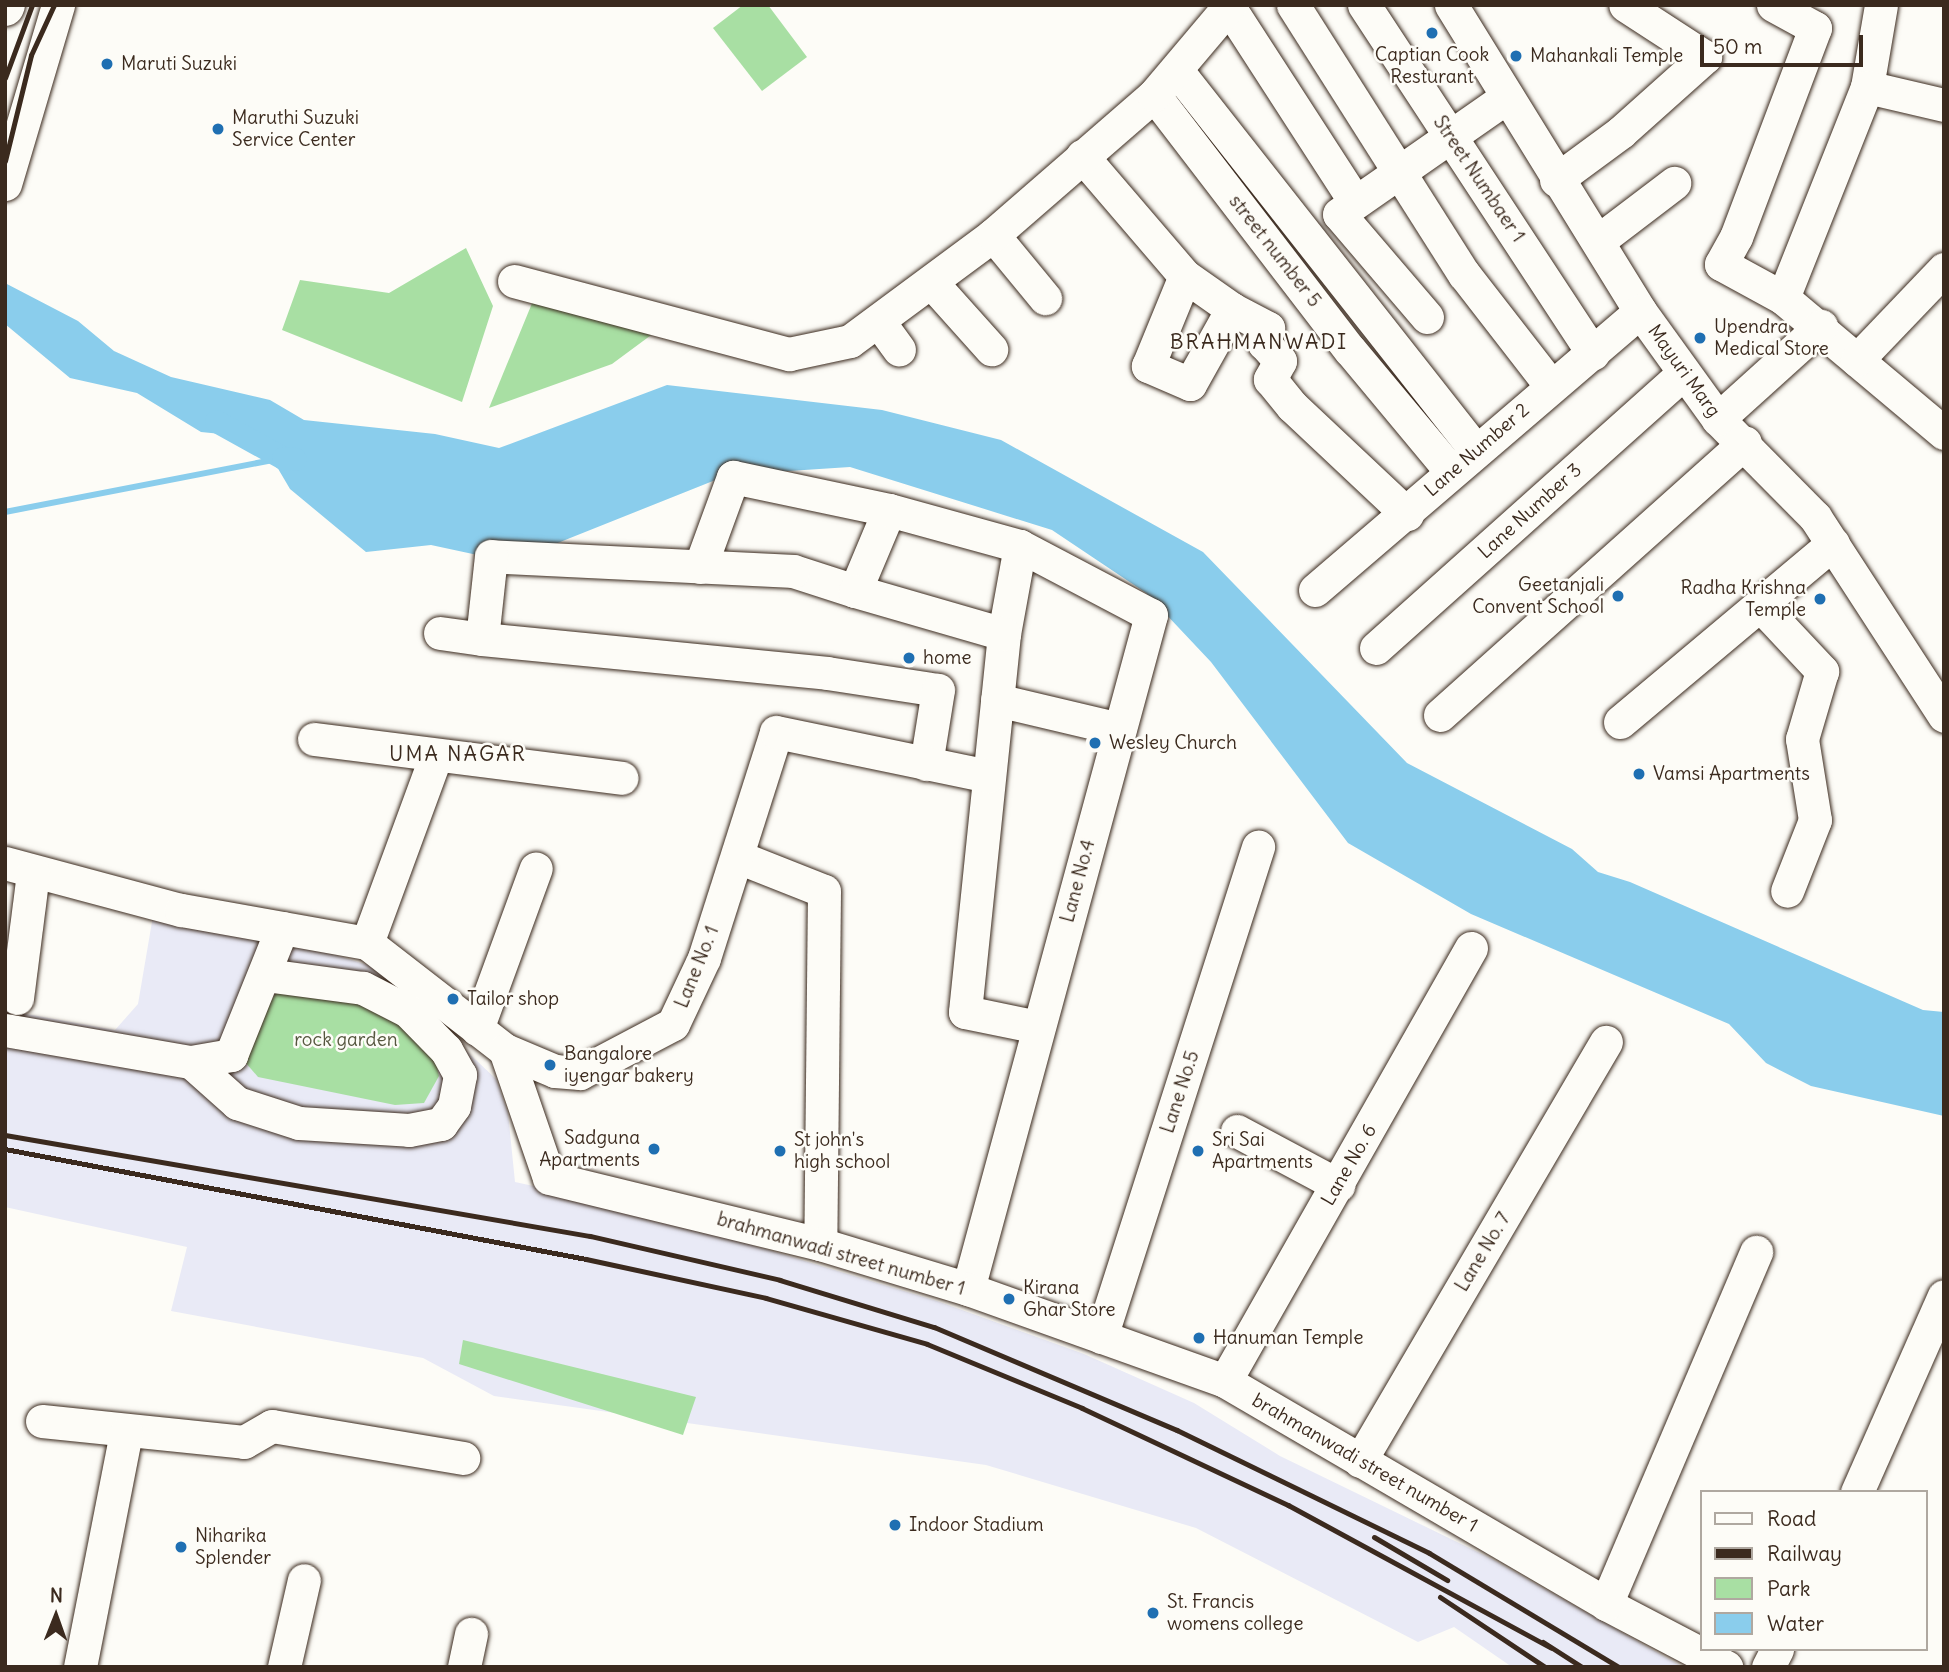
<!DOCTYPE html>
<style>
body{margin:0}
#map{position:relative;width:1949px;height:1672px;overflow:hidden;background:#fdfcf7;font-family:Delius,sans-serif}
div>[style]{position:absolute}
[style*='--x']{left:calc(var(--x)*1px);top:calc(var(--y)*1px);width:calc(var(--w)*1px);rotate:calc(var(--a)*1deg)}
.built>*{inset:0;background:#e9eaf6}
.green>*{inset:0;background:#a8dfa3}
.water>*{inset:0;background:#8acdec}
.stream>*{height:6px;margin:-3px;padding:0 3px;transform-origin:3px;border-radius:3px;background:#8acdec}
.canal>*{height:23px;margin:-11.5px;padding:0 11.5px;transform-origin:11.5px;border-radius:11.5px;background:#8acdec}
.roads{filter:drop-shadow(0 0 2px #3b2a1e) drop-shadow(0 0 2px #3b2a1e)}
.minor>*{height:33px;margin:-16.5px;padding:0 16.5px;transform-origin:16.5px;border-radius:16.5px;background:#fdfcf7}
.major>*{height:38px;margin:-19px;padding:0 19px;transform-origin:19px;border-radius:19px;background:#fdfcf7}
.rail>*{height:5px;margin:-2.5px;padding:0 2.5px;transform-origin:2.5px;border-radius:2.5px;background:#3b2a1e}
.dots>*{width:19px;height:19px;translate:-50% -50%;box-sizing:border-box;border:4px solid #fdfcf7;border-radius:50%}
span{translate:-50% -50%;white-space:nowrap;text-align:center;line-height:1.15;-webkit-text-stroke:5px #fdfcf7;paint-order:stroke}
.poi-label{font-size:19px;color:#3b2a1e}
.left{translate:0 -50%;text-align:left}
.right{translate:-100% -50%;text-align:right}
.street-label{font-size:19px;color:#3b2a1e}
.park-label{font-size:19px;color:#56573f}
.neighbourhood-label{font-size:21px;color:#3b2a1e;letter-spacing:2px}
.frame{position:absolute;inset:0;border:7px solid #3b2a1e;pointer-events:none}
.legend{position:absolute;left:1700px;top:1490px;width:228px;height:161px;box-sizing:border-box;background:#fdfcf7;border:2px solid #afa8a0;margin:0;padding:9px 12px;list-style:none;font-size:21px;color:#3b2a1e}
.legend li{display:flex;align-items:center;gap:14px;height:35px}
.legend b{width:35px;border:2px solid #afa8a0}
.north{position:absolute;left:21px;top:1581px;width:70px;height:70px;-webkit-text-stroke:5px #fdfcf7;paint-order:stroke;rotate:1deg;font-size:19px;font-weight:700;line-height:28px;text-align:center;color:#3b2a1e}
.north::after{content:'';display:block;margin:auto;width:24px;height:32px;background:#3b2a1e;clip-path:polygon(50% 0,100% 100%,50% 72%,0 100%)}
.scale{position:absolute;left:1700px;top:35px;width:163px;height:32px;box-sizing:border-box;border:4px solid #3b2a1e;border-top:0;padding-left:9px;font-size:21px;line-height:24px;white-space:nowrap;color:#3b2a1e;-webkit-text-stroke:5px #fdfcf7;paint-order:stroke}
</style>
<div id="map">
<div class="built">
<div style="clip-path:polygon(154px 910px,256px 930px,380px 969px,496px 1079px,508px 1113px,515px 1182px,616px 1204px,937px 1301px,1084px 1354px,1194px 1403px,1280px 1456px,1490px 1558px,1683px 1667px,1512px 1667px,1454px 1627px,1418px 1642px,1196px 1528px,986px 1465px,494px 1396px,423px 1358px,171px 1311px,187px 1247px,5px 1207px,5px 1010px,115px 1030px,138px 1004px)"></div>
</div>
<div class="green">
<div style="clip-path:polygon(743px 5px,768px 5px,807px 57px,762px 91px,713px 28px)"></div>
<div style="clip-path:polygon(466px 248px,493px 306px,462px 402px,282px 330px,300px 280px,389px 293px)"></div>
<div style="clip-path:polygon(535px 296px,658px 330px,612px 364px,489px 408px)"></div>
<div style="clip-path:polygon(362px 985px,430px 1035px,439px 1076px,424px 1103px,395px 1105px,258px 1077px,239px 1055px,280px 986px)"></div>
<div style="clip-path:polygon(463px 1340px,696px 1397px,683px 1435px,459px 1364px)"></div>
</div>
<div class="water">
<div style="clip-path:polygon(5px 283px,78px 321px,114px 351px,171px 377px,270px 400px,304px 420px,435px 434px,499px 448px,667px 385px,882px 410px,1001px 440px,1203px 552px,1407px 763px,1572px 849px,1598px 872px,1630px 882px,1923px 1010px,1944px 1012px,1944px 1116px,1811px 1086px,1766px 1063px,1729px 1024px,1471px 914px,1348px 843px,1211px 662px,1146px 593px,1052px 530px,850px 467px,728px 475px,510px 562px,431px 545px,366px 552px,290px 489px,260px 438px,201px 432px,137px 393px,70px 378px,5px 324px)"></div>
</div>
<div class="stream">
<div style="--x:5;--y:512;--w:278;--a:-11"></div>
</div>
<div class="canal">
<div style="--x:216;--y:421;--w:77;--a:28.9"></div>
<div style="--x:283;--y:458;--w:12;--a:5"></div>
</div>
<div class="roads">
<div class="minor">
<div style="--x:1293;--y:5;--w:319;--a:57.6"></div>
<div style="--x:1464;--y:274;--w:142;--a:52.2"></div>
<div style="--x:1364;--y:5;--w:417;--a:56.7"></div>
<div style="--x:1451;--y:5;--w:360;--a:58.3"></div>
<div style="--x:1640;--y:311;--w:133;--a:54.2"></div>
<div style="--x:1718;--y:419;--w:138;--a:45.3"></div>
<div style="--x:1815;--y:517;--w:237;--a:57"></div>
<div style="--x:1773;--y:5;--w:48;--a:28.7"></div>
<div style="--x:1815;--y:28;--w:223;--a:110.7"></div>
<div style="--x:1736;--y:237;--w:31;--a:119"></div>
<div style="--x:1721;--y:264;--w:71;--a:28.7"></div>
<div style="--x:1783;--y:298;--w:210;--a:40"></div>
<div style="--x:1229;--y:7;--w:232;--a:57.1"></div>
<div style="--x:1178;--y:72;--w:481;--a:51.8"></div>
<div style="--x:1867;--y:87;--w:83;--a:-80.3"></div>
<div style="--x:1154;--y:95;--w:322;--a:52.5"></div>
<div style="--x:1350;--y:350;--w:156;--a:50.2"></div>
<div style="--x:1082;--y:156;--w:158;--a:49.4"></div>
<div style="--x:1185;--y:276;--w:57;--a:35.1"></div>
<div style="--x:1232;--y:309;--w:86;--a:119.2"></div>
<div style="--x:1190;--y:384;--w:46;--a:-156.8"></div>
<div style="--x:1148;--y:366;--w:97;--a:-67.7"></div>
<div style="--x:1556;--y:180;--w:81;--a:-36.4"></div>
<div style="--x:1621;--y:132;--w:113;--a:-41.8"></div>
<div style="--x:1705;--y:57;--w:95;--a:-147"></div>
<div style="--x:5;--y:184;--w:187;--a:-73.5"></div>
<div style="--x:993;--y:235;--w:82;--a:50.5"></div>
<div style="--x:1598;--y:241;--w:96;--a:-37.3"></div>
<div style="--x:514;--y:281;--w:285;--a:14.9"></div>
<div style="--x:789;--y:354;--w:62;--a:-12"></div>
<div style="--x:850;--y:341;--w:178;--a:-36.5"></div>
<div style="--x:993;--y:235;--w:213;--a:-41"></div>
<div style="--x:1154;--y:95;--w:118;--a:-49.8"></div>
<div style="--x:932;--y:283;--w:89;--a:48.2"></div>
<div style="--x:1783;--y:298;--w:227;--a:-68.3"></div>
<div style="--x:1867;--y:87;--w:79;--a:13.2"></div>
<div style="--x:1232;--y:309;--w:41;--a:27.8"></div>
<div style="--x:1268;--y:328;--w:16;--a:105"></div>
<div style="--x:1264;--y:343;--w:24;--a:48"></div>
<div style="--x:1280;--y:361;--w:21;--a:119"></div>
<div style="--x:1270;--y:379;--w:35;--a:51"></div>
<div style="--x:1292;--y:406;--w:158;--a:43.2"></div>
<div style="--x:1427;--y:317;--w:135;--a:-130.5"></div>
<div style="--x:1339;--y:214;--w:205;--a:-34.9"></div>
<div style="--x:879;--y:322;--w:34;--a:54"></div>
<div style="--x:1857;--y:360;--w:126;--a:-46.3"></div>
<div style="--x:1718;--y:419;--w:139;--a:-42.1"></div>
<div style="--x:889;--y:510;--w:88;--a:112.8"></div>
<div style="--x:855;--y:591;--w:65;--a:-162.1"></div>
<div style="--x:793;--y:571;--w:302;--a:-177.2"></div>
<div style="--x:491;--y:556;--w:83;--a:96.2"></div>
<div style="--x:482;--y:639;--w:347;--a:5.6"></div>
<div style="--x:827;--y:673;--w:112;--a:8.7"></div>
<div style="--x:938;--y:690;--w:75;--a:99.2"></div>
<div style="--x:1020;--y:546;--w:89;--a:100.3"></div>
<div style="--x:1004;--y:634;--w:380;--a:95.9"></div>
<div style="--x:965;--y:1012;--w:75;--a:11.6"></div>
<div style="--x:700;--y:567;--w:96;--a:-69.9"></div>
<div style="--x:733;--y:477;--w:159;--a:11.9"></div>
<div style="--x:889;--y:510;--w:136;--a:15.4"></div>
<div style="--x:1020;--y:546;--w:148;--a:27.8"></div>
<div style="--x:1151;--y:615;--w:698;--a:105.19"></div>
<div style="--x:1315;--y:590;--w:428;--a:-40.6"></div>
<div style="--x:855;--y:591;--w:155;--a:16.1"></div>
<div style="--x:1760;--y:605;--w:91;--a:46.8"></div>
<div style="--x:1822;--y:671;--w:71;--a:106.4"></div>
<div style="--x:1802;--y:739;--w:82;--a:80.9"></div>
<div style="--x:1815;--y:820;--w:76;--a:111.5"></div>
<div style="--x:440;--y:633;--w:42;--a:8.1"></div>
<div style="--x:1376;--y:648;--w:413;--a:-41.8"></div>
<div style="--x:997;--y:700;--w:126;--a:13.3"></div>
<div style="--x:1440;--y:715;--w:409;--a:-41.8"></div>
<div style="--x:1620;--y:722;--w:278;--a:-40"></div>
<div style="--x:314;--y:739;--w:310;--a:7.2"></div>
<div style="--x:738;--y:857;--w:92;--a:21.6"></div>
<div style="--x:824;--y:891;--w:353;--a:90.6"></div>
<div style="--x:5;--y:863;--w:182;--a:15"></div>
<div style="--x:181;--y:910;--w:189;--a:10.1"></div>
<div style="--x:367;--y:943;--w:175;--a:37.8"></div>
<div style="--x:505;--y:1050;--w:135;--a:71"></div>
<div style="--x:549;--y:1178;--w:279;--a:13.7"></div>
<div style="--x:820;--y:1244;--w:155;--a:16.9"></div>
<div style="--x:968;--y:1289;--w:273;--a:19.7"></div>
<div style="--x:1225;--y:1381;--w:441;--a:30.3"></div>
<div style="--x:1606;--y:1604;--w:136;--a:27.7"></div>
<div style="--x:367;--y:943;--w:200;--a:-69.8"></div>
<div style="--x:17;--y:998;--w:126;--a:-82.7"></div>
<div style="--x:477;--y:1029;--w:171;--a:-69.9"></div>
<div style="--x:5;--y:1030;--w:189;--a:9.8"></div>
<div style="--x:191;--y:1062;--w:41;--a:-9.9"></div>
<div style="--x:231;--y:1055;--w:137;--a:-68.1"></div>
<div style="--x:505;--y:1050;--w:54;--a:22.8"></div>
<div style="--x:555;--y:1071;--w:25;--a:5"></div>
<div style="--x:580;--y:1073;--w:105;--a:-27.8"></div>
<div style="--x:673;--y:1024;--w:73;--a:-64.8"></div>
<div style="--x:704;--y:958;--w:237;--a:-72.3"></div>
<div style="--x:776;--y:732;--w:217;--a:11.7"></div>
<div style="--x:191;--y:1062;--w:62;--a:41.7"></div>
<div style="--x:237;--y:1103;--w:65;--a:17.9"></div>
<div style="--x:299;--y:1123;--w:110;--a:3.6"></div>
<div style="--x:409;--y:1130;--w:33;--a:-11"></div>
<div style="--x:441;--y:1124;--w:22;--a:-54"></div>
<div style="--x:454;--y:1106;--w:32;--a:-79"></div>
<div style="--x:460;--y:1075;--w:29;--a:-119"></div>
<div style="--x:446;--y:1050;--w:54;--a:-134.3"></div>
<div style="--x:408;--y:1011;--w:51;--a:-152.9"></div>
<div style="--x:363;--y:988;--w:99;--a:-172.4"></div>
<div style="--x:1237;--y:1131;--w:115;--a:28.1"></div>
<div style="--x:1101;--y:1337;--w:515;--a:-72.23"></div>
<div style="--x:1225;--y:1381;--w:498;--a:-60.4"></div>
<div style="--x:42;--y:1421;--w:203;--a:5.9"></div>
<div style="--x:244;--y:1442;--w:32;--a:-30"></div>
<div style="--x:272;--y:1426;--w:194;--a:9.5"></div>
<div style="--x:1360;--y:1461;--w:486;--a:-59.6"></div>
<div style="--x:1857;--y:1492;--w:214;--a:-66.1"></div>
<div style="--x:1606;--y:1604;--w:383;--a:-66.9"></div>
<div style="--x:80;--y:1667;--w:239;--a:-78.9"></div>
<div style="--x:284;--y:1667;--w:89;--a:-77.1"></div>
<div style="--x:464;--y:1667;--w:34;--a:-78"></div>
<div style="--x:1768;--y:1667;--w:20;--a:-63"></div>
</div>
<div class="major">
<div style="--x:5;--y:7;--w:2;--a:-63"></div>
</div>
</div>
<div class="rail">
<div style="--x:5;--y:78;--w:78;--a:-69.7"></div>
<div style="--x:5;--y:161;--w:109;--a:-76.2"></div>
<div style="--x:31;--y:55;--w:55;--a:-65.3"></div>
<div style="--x:5;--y:1135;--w:594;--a:9.8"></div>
<div style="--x:590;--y:1236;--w:195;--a:13"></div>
<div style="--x:780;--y:1280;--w:161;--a:17"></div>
<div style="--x:934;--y:1327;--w:264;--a:23"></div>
<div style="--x:1177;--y:1430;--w:280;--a:26"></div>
<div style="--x:1429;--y:1553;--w:222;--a:31"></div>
<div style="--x:5;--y:1149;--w:591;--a:10.72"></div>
<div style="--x:586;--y:1259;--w:184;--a:12.2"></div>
<div style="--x:766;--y:1298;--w:167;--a:15.9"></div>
<div style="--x:927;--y:1344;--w:168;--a:22.4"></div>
<div style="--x:1082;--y:1408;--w:228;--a:25.2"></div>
<div style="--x:1288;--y:1505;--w:299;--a:28.5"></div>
<div style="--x:1374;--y:1537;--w:85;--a:30.5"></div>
<div style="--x:1440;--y:1597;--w:126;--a:33.7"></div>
<div style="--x:1543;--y:1642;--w:46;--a:32.7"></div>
</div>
<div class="dots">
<div style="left:1432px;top:33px;background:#1f6fb2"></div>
<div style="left:1516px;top:56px;background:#1f6fb2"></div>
<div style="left:107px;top:64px;background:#1f6fb2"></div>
<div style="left:218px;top:129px;background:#1f6fb2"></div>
<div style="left:1700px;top:338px;background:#1f6fb2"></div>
<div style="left:1618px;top:596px;background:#1f6fb2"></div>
<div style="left:1820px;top:599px;background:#1f6fb2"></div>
<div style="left:909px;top:658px;background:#1f6fb2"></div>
<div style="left:1095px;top:743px;background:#1f6fb2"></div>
<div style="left:1639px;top:774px;background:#1f6fb2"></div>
<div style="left:453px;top:999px;background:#1f6fb2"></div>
<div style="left:550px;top:1065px;background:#1f6fb2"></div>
<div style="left:654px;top:1149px;background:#1f6fb2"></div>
<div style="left:780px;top:1151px;background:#1f6fb2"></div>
<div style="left:1198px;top:1151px;background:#1f6fb2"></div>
<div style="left:1009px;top:1299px;background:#1f6fb2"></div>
<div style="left:1199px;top:1338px;background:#1f6fb2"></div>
<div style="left:895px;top:1525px;background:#1f6fb2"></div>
<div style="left:181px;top:1547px;background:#1f6fb2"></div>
<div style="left:1153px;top:1613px;background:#1f6fb2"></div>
</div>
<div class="poi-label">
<span style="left:1432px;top:66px">Captian Cook<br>Resturant</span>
<span class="left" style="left:1530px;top:56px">Mahankali Temple</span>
<span class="left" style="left:121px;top:64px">Maruti Suzuki</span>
<span class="left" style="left:232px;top:129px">Maruthi Suzuki<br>Service Center</span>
<span class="left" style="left:1714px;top:338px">Upendra<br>Medical Store</span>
<span class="right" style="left:1604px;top:596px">Geetanjali<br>Convent School</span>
<span class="right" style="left:1806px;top:599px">Radha Krishna<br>Temple</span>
<span class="left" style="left:923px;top:658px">home</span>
<span class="left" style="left:1109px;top:743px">Wesley Church</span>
<span class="left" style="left:1653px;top:774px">Vamsi Apartments</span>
<span class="left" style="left:467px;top:999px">Tailor shop</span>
<span class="left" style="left:564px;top:1065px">Bangalore<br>iyengar bakery</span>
<span class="right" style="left:640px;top:1149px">Sadguna<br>Apartments</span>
<span class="left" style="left:794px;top:1151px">St john's<br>high school</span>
<span class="left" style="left:1212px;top:1151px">Sri Sai<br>Apartments</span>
<span class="left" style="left:1023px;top:1299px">Kirana<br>Ghar Store</span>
<span class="left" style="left:1213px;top:1338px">Hanuman Temple</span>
<span class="left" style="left:909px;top:1525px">Indoor Stadium</span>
<span class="left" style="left:195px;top:1547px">Niharika<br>Splender</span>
<span class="left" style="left:1167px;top:1613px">St. Francis<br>womens college</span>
</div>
<div class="street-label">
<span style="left:1479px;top:179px;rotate:56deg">Street Numbaer 1</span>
<span style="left:1275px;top:251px;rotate:52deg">street number 5</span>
<span style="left:1684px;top:371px;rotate:54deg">Mayuri Marg</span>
<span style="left:1477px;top:450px;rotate:-41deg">Lane Number 2</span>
<span style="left:1530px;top:511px;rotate:-42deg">Lane Number 3</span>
<span style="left:1078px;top:881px;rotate:-75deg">Lane No.4</span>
<span style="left:697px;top:967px;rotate:-68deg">Lane No. 1</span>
<span style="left:1180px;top:1092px;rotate:-72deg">Lane No.5</span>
<span style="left:1349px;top:1165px;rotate:-60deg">Lane No. 6</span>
<span style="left:1483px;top:1252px;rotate:-59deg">Lane No. 7</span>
<span style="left:841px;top:1254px;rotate:16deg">brahmanwadi street number 1</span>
<span style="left:1365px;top:1463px;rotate:30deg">brahmanwadi street number 1</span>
</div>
<div class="park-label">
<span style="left:346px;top:1040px">rock garden</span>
</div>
<div class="neighbourhood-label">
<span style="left:1259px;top:342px">BRAHMANWADI</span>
<span style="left:458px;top:754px">UMA NAGAR</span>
</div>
<div class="frame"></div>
<ul class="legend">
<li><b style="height:9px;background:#fdfcf7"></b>Road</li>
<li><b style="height:9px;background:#3b2a1e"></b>Railway</li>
<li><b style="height:19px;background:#a8dfa3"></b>Park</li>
<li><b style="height:19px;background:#8acdec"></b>Water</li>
</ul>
<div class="north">N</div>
<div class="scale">50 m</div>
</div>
